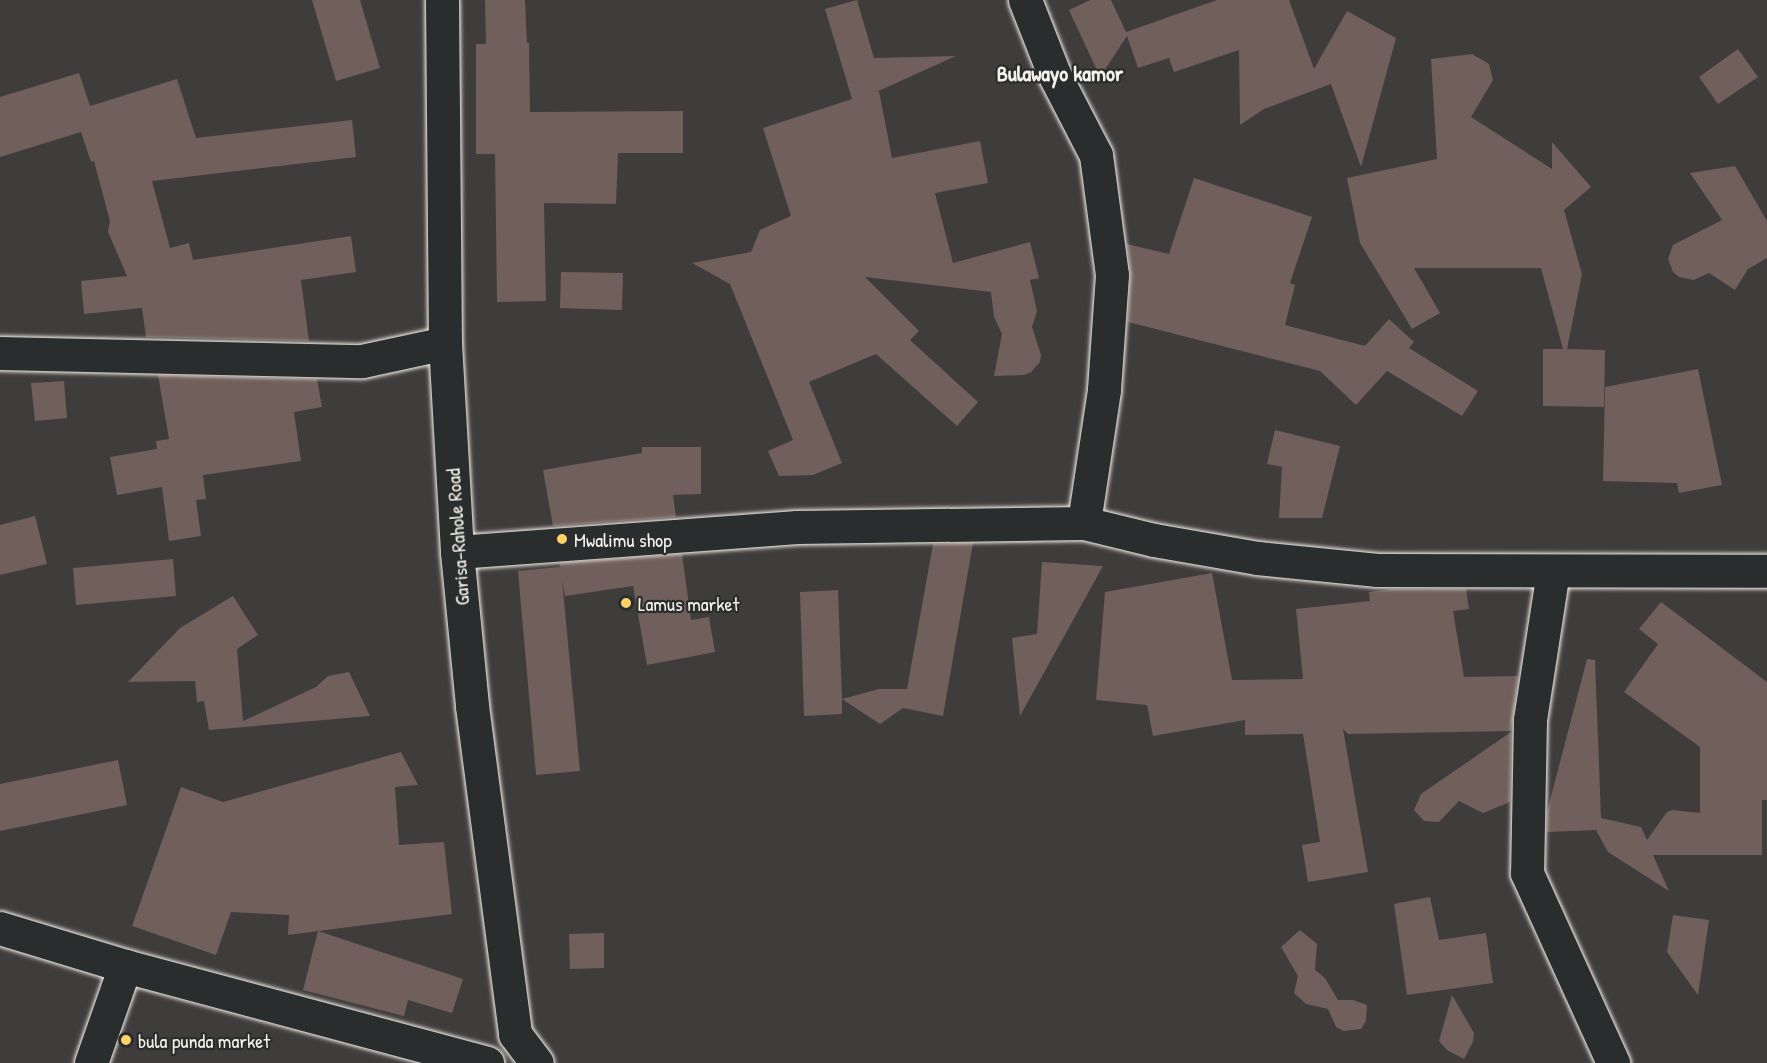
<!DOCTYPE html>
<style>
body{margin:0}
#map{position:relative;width:1767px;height:1063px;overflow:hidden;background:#3f3c3c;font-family:"Patrick Hand",sans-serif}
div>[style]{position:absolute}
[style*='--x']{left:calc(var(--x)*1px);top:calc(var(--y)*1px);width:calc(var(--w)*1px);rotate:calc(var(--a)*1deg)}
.building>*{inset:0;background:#715f5b}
.roads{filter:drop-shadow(0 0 2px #f4f1e8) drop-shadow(0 0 2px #f4f1e8)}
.street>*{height:33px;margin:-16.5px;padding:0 16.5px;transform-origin:16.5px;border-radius:16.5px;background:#2a2d2e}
.dots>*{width:16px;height:16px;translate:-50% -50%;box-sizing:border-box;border:3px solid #2a2d2e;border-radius:50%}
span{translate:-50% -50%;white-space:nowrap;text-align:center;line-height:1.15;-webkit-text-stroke:4.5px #2a2d2e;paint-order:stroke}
.street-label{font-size:20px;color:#f4f1e8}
.poi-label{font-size:20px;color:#f4f1e8}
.left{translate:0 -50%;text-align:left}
.quarter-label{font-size:22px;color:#f4f1e8;font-weight:700}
</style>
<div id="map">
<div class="building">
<div style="clip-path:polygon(312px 0,360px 0,380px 68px,336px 81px)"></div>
<div style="clip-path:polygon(485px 0,525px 0,527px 43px,529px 43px,530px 112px,683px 111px,683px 153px,618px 153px,616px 204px,544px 203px,546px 301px,497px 302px,495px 154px,476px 154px,476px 44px,486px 44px)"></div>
<div style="clip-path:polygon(857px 0,874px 58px,956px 56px,876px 92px,879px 91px,892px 158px,980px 141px,988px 183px,935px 193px,953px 263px,1030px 242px,1039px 278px,1030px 280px,1037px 311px,1032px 327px,1041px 355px,1040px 362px,1031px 372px,1024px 375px,994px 376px,1002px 334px,994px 317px,991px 292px,865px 277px,919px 331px,910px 340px,978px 402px,957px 426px,876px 354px,809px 382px,842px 463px,813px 475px,779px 476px,768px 451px,793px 440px,730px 284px,692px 263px,751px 252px,760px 230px,791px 216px,763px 128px,852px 99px,825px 9px)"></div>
<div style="clip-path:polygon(1090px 0,1111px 0,1126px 32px,1217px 0,1289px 0,1314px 69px,1347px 11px,1396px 38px,1361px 167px,1331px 84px,1264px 109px,1240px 125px,1239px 50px,1174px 72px,1169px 58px,1138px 68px,1127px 36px,1100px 77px,1069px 10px)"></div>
<div style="clip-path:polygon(1738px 49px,1758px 77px,1718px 104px,1699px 77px)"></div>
<div style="clip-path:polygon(1472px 54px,1489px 64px,1493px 80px,1471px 117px,1552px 169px,1552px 142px,1591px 187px,1564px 210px,1582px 274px,1567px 349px,1605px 350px,1604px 407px,1543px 406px,1543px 349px,1563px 349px,1541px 268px,1414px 268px,1440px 313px,1412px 329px,1360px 243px,1347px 178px,1437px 159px,1431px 59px)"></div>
<div style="clip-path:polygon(79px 73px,90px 106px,177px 79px,196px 138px,352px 120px,356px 157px,152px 181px,170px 248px,189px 243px,193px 260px,351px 236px,356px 272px,301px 280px,309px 341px,146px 337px,142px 308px,84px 314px,81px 281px,127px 276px,108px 232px,110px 221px,94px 161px,91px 162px,81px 132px,0 157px,0 97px)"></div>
<div style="clip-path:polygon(1735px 166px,1767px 221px,1767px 258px,1748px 269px,1735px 290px,1709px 273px,1694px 280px,1679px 277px,1673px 272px,1668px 259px,1673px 245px,1722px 220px,1690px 173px)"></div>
<div style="clip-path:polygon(1194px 178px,1312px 217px,1290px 283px,1295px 285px,1285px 325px,1365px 346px,1389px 319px,1414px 342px,1409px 348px,1478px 391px,1462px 416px,1387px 371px,1356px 405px,1320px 371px,1128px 322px,1131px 276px,1127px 244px,1169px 254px)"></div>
<div style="clip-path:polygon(561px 272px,623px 273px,622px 310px,560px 308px)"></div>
<div style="clip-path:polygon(1698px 369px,1722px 485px,1679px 493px,1677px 483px,1603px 481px,1605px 387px)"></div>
<div style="clip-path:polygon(158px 375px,317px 379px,322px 407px,294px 412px,301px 461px,203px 475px,206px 499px,196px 500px,201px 536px,169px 541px,162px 487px,117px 495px,110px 457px,157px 449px,156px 441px,169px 439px)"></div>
<div style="clip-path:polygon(64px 381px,67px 418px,35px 421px,31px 383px)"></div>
<div style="clip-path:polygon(1275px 430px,1340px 446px,1322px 518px,1279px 518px,1282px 467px,1267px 464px)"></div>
<div style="clip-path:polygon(642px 447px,701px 447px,701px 494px,673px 495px,676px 517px,553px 526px,543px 470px,642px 453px)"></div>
<div style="clip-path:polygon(35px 516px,47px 564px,0 575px,0 525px)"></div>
<div style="clip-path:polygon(973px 543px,943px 716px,903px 708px,880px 724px,842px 699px,842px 714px,804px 716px,800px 592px,838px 590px,842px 699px,879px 689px,907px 689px,933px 544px)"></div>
<div style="clip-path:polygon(682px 554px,691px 620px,709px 617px,715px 652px,647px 665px,633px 586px,565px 596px,562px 579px,580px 771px,536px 775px,518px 571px,560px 567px,559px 563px)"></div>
<div style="clip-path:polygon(173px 559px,176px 596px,76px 605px,73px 568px)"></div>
<div style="clip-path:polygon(1042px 562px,1103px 566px,1020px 716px,1012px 638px,1037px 634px)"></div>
<div style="clip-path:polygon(1212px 573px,1232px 680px,1303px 679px,1296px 609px,1370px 601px,1369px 592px,1391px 589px,1466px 589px,1469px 609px,1453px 611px,1464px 677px,1518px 676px,1511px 731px,1348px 734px,1343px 729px,1368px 872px,1308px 882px,1302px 845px,1320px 842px,1303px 734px,1245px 735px,1245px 720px,1153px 736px,1147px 705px,1096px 700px,1105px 592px)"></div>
<div style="clip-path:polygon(233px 596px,258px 635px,237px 649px,243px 721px,316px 687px,328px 676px,349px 672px,370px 716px,209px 730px,204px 701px,197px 702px,195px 681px,128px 682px,180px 628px)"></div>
<div style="clip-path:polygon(1661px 602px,1767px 682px,1767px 800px,1762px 800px,1762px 855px,1653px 855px,1669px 891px,1608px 852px,1596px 830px,1547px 832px,1547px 812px,1587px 659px,1595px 660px,1601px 818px,1641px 827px,1647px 840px,1667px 812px,1672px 810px,1700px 813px,1700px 747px,1624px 692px,1658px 644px,1639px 629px)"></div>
<div style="clip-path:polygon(1511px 732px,1510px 802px,1483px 813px,1459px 801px,1439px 822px,1424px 821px,1414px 810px,1421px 794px)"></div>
<div style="clip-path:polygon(401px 752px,418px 785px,395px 787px,399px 845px,444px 842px,452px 914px,318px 931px,463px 979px,452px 1013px,408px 1000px,404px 1016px,303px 990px,318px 931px,288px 935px,289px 915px,231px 912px,216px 955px,132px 926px,181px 787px,223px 802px)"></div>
<div style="clip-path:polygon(118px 760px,127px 805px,0 831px,0 784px)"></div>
<div style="clip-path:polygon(1430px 897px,1439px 940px,1486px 933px,1493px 983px,1407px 995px,1394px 904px)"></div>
<div style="clip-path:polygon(1673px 915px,1709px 920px,1698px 995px,1667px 952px)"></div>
<div style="clip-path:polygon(1300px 930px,1317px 944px,1315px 970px,1325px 978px,1338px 1000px,1353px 1000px,1367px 1005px,1366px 1021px,1361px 1029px,1344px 1031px,1336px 1027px,1328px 1009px,1306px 1004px,1294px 993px,1298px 976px,1281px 947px)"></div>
<div style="clip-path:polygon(604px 933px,604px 968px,570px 969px,569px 934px)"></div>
<div style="clip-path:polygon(1452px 995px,1474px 1033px,1473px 1042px,1464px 1059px,1447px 1050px,1439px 1041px)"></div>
</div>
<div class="roads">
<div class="street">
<div style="--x:442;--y:0;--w:343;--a:89.5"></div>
<div style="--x:445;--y:343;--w:209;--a:86.7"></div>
<div style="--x:457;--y:552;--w:155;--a:84.4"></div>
<div style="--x:472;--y:706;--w:331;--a:82.5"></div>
<div style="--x:515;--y:1034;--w:36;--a:53"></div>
<div style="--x:1025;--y:0;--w:79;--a:68.6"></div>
<div style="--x:1054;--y:74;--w:91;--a:62.6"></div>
<div style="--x:1096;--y:155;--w:121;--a:82.4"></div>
<div style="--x:1112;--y:275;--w:115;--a:94"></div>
<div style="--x:1104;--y:390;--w:134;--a:98.6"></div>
<div style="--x:0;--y:353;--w:362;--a:1.3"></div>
<div style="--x:362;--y:361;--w:85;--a:-12.2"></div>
<div style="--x:457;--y:552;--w:341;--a:-4.2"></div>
<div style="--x:797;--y:527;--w:287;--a:-0.8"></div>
<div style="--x:1084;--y:523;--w:72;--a:13.7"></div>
<div style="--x:1154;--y:540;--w:105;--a:9.9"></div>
<div style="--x:1257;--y:558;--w:121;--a:5.7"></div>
<div style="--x:1377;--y:570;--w:390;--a:0.1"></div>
<div style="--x:1553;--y:571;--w:151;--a:98.8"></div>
<div style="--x:1530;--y:720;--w:153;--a:91.1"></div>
<div style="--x:1527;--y:873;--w:209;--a:65.6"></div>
<div style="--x:0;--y:928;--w:131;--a:16.9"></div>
<div style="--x:125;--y:966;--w:375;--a:15"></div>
<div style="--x:91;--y:1063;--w:103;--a:-70.7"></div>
</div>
</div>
<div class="dots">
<div style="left:562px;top:539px;background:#ffd166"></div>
<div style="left:626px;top:603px;background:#ffd166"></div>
<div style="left:126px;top:1040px;background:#ffd166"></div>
</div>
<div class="street-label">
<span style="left:457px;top:537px;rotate:-94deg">Garisa-Rahole Road</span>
</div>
<div class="poi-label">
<span class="left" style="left:574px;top:539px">Mwalimu shop</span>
<span class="left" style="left:638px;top:603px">Lamus market</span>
<span class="left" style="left:138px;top:1040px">bula punda market</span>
</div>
<div class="quarter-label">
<span style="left:1060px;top:74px">Bulawayo kamor</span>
</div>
</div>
